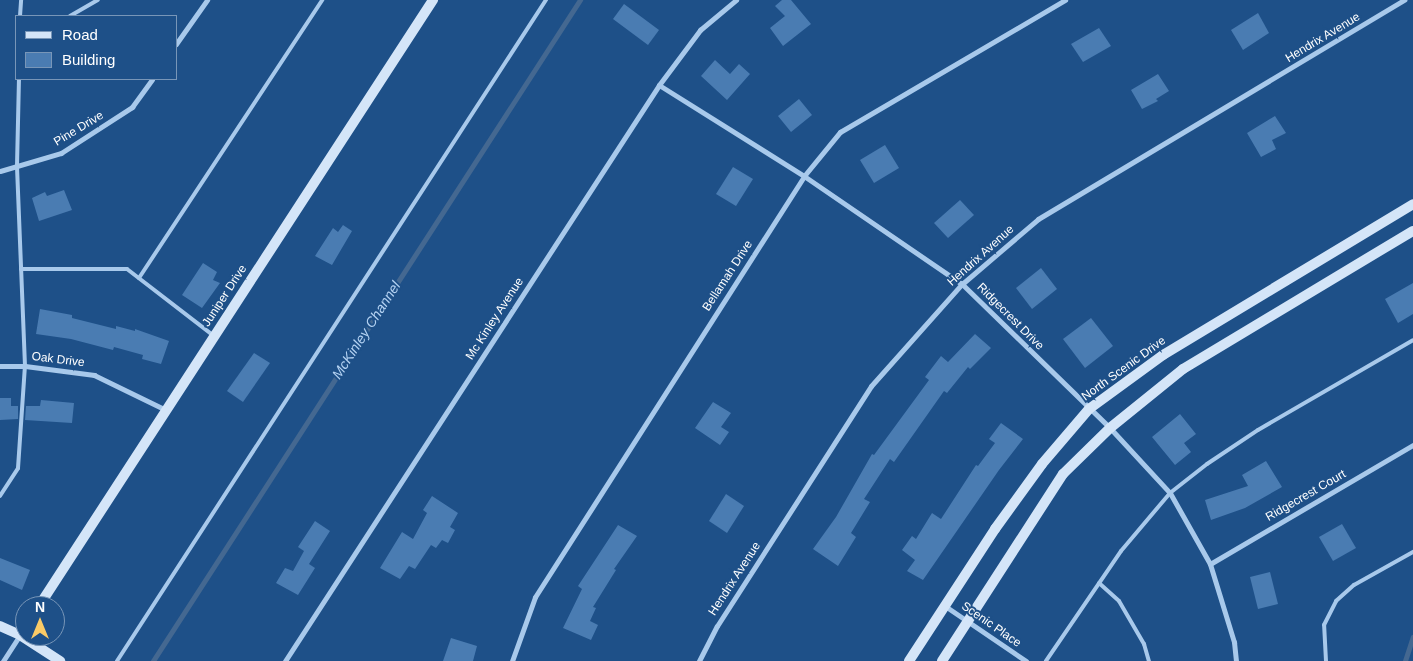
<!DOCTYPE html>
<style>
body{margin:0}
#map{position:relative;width:1413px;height:661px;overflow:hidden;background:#1e5088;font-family:Arial,sans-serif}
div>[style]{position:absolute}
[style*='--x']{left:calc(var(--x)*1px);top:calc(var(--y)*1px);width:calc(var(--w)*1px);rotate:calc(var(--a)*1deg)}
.stream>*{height:4.5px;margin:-2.25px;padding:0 2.25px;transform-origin:2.25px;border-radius:2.25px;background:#446891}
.building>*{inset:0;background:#4a7cb2}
.lane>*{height:4px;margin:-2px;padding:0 2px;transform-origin:2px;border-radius:2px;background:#a8c9eb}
.street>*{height:5px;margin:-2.5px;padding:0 2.5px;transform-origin:2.5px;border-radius:2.5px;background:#a8c9eb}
.secondary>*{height:10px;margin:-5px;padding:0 5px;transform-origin:5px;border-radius:5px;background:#d4e5f8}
span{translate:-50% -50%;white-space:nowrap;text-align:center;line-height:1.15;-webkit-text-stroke:4px #1e5088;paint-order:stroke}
.street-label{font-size:12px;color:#fff}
.water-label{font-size:14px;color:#b4d2f2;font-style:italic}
.legend{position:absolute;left:15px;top:15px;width:162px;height:65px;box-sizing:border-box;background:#1e5088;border:1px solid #7896b8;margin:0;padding:6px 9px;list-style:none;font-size:15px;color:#fff}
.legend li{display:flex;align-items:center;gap:10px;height:25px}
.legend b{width:25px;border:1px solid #7896b8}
.north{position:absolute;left:15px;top:596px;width:50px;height:50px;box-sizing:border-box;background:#1e5088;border:1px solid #7896b8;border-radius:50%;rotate:0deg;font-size:14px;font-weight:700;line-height:20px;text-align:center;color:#fff}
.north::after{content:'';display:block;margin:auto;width:18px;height:22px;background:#facb67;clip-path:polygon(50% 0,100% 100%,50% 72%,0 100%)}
</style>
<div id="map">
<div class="stream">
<div style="--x:153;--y:661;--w:787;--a:-57.14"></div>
<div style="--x:1405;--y:661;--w:25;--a:-72"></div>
</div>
<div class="building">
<div style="clip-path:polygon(782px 0,791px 0,811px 24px,783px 46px,770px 28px,785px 16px,775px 6px)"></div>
<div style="clip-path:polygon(624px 4px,659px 30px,648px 45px,613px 19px)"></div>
<div style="clip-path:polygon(1258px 13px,1269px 33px,1243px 50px,1231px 30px)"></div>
<div style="clip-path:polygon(1099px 28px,1111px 46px,1083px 62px,1071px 44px)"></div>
<div style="clip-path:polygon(715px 60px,730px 74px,739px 64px,750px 74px,727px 100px,701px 76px)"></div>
<div style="clip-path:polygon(1158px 74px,1169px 91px,1156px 99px,1158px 101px,1142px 109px,1131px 90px)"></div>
<div style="clip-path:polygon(799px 99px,812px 115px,791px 132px,778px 116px)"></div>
<div style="clip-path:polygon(1275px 116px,1286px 133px,1272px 140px,1276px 149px,1261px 157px,1247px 133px)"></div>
<div style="clip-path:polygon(885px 145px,899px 168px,874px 183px,860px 160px)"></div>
<div style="clip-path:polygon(733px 167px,753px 179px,736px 206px,716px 194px)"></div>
<div style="clip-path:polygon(64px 190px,72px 210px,39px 221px,32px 198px,45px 192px,47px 196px)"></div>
<div style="clip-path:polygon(960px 200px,974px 215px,948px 238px,934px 223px)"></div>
<div style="clip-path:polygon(343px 225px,352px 231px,332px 265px,315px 256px,333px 228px,338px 232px)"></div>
<div style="clip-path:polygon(203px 263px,217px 272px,213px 280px,220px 283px,202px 308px,182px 295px)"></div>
<div style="clip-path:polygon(1041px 268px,1057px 289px,1032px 309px,1016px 288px)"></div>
<div style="clip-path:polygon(1413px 283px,1413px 314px,1398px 323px,1385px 299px)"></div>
<div style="clip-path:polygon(40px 309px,72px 315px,72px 318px,116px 329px,116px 326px,135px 331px,135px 329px,169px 341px,161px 364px,142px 359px,143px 355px,114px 347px,113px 350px,71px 339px,36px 334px)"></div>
<div style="clip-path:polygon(1091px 318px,1113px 346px,1085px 368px,1063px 339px)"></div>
<div style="clip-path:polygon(975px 334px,991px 348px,970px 369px,968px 367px,947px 393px,944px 391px,894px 462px,890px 459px,864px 499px,870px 502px,851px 533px,856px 537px,838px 566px,813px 549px,836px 517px,872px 454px,874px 455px,929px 380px,925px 377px,941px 356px,948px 362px)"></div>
<div style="clip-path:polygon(254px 353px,270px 363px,243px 402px,227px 391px)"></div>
<div style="clip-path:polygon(0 398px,11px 398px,11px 406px,18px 406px,18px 419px,0 420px)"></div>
<div style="clip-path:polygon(41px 400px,74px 403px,72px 423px,25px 420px,26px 406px,40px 406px)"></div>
<div style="clip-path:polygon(713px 402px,731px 413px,721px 427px,729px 432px,720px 445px,695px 428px)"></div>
<div style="clip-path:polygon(1180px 414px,1196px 434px,1184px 443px,1191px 452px,1175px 465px,1152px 437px)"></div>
<div style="clip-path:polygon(1001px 423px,1023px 439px,999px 470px,923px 580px,907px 571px,915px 560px,902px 550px,912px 536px,916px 539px,932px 513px,941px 519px,976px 465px,978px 466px,995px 443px,989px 439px)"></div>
<div style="clip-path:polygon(1266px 461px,1282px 487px,1245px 508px,1211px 520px,1205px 500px,1248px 486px,1242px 475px)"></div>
<div style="clip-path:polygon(726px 494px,744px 506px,727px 533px,709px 521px)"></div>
<div style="clip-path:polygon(432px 496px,458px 513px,450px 527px,455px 530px,448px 543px,442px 540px,436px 548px,431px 545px,415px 569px,409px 566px,400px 579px,380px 568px,402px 532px,413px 539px,427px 513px,423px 510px)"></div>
<div style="clip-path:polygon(315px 521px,330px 531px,309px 564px,315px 568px,298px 595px,276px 583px,285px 568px,293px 571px,304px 551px,298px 547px)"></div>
<div style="clip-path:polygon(1342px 524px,1356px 548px,1333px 561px,1319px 537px)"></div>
<div style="clip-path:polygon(618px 525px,637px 536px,614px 569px,616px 570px,593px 607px,596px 608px,590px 621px,598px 625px,591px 640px,563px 628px,582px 589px,578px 586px)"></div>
<div style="clip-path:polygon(0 558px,30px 570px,22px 590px,0 580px)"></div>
<div style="clip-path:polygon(1270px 572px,1278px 604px,1258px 609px,1250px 577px)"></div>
<div style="clip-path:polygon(451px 638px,477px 646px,473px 661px,443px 661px)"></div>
</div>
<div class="lane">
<div style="--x:20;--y:16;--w:16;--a:-86"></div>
<div style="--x:70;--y:16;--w:32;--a:-30"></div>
<div style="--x:21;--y:269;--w:106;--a:0"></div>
<div style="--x:127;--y:269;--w:110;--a:37.6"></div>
<div style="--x:139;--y:278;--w:333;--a:-56.6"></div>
<div style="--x:0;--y:496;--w:33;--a:-57"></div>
<div style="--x:18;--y:468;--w:102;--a:-86.1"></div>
<div style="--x:25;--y:366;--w:200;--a:-92.3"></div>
<div style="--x:17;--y:166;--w:87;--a:-88.7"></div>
<div style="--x:1099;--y:583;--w:27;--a:42"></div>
<div style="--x:1119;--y:601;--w:50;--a:59.8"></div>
<div style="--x:1144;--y:644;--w:18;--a:74"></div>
<div style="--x:117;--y:661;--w:788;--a:-57.02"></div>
<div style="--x:1046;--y:661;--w:133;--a:-55.7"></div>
<div style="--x:1121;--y:551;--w:76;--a:-49.8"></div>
<div style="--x:1170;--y:493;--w:47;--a:-38.1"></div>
<div style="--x:1207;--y:464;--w:61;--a:-33.7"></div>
<div style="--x:1258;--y:430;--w:179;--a:-30.1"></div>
<div style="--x:1326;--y:661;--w:36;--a:-93"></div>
<div style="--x:1324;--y:625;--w:27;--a:-63"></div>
<div style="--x:1336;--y:601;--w:24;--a:-42"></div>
<div style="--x:1354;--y:585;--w:68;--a:-29.2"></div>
</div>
<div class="street">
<div style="--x:176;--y:44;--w:54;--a:-54.8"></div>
<div style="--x:659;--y:85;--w:171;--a:32.1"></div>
<div style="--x:804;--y:176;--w:191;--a:34.4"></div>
<div style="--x:962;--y:284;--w:206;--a:44.2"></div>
<div style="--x:1110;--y:428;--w:88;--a:47.3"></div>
<div style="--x:1170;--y:493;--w:81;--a:60.6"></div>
<div style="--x:1210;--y:564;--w:82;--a:72.9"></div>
<div style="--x:1234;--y:642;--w:19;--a:84"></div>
<div style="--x:0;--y:171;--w:64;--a:-16.4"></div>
<div style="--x:61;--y:153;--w:85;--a:-32.9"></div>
<div style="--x:132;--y:107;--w:34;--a:-54"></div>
<div style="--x:0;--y:366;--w:25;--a:0"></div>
<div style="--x:25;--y:366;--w:70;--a:7.4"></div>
<div style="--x:94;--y:375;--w:80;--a:25.9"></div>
<div style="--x:1210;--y:564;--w:235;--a:-30.4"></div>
<div style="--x:945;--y:606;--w:98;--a:34.2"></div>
<div style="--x:3;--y:661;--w:31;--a:-57"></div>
<div style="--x:285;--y:661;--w:687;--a:-57"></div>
<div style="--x:659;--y:85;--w:69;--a:-53.3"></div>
<div style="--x:700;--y:30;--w:47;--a:-39.8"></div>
<div style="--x:512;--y:661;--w:68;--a:-70.2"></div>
<div style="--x:535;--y:597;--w:500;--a:-57.4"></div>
<div style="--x:804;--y:176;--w:57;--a:-50.7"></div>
<div style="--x:840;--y:132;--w:261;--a:-30.4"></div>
<div style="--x:699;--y:661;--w:39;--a:-63"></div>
<div style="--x:717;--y:626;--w:285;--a:-57.3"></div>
<div style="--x:871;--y:386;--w:137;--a:-48.3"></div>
<div style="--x:962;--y:284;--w:100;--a:-40.5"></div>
<div style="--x:1038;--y:219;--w:427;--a:-30.9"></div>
</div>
<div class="secondary">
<div style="--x:39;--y:606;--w:723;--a:-56.97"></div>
<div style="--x:0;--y:626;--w:22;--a:24"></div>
<div style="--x:20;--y:635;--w:48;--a:33"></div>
<div style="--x:909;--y:661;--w:158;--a:-56.9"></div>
<div style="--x:995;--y:529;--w:80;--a:-54.1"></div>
<div style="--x:1042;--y:464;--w:72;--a:-49.5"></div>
<div style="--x:1089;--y:409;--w:92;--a:-36.1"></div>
<div style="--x:1163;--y:355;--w:292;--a:-31.1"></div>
<div style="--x:942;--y:661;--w:223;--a:-57.1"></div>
<div style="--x:1063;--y:474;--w:66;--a:-44.4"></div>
<div style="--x:1110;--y:428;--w:94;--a:-38.9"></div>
<div style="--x:1183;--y:369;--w:268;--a:-31"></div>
</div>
<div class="street-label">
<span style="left:1323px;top:38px;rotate:-31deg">Hendrix Avenue</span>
<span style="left:79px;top:129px;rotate:-31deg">Pine Drive</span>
<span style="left:981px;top:256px;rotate:-42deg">Hendrix Avenue</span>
<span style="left:728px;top:276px;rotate:-57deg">Bellamah Drive</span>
<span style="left:225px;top:296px;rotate:-57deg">Juniper Drive</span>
<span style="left:1010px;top:317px;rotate:45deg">Ridgecrest Drive</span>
<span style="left:495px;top:319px;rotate:-57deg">Mc Kinley Avenue</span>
<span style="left:58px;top:360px;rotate:7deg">Oak Drive</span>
<span style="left:1124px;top:369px;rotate:-36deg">North Scenic Drive</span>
<span style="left:1306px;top:496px;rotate:-30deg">Ridgecrest Court</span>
<span style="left:735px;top:579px;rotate:-57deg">Hendrix Avenue</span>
<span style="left:991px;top:625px;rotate:35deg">Scenic Place</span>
</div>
<div class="water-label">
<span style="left:366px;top:330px;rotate:-57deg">McKinley Channel</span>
</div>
<ul class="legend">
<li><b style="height:6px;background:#d4e5f8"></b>Road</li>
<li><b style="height:14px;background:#4a7cb2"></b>Building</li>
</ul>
<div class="north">N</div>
</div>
